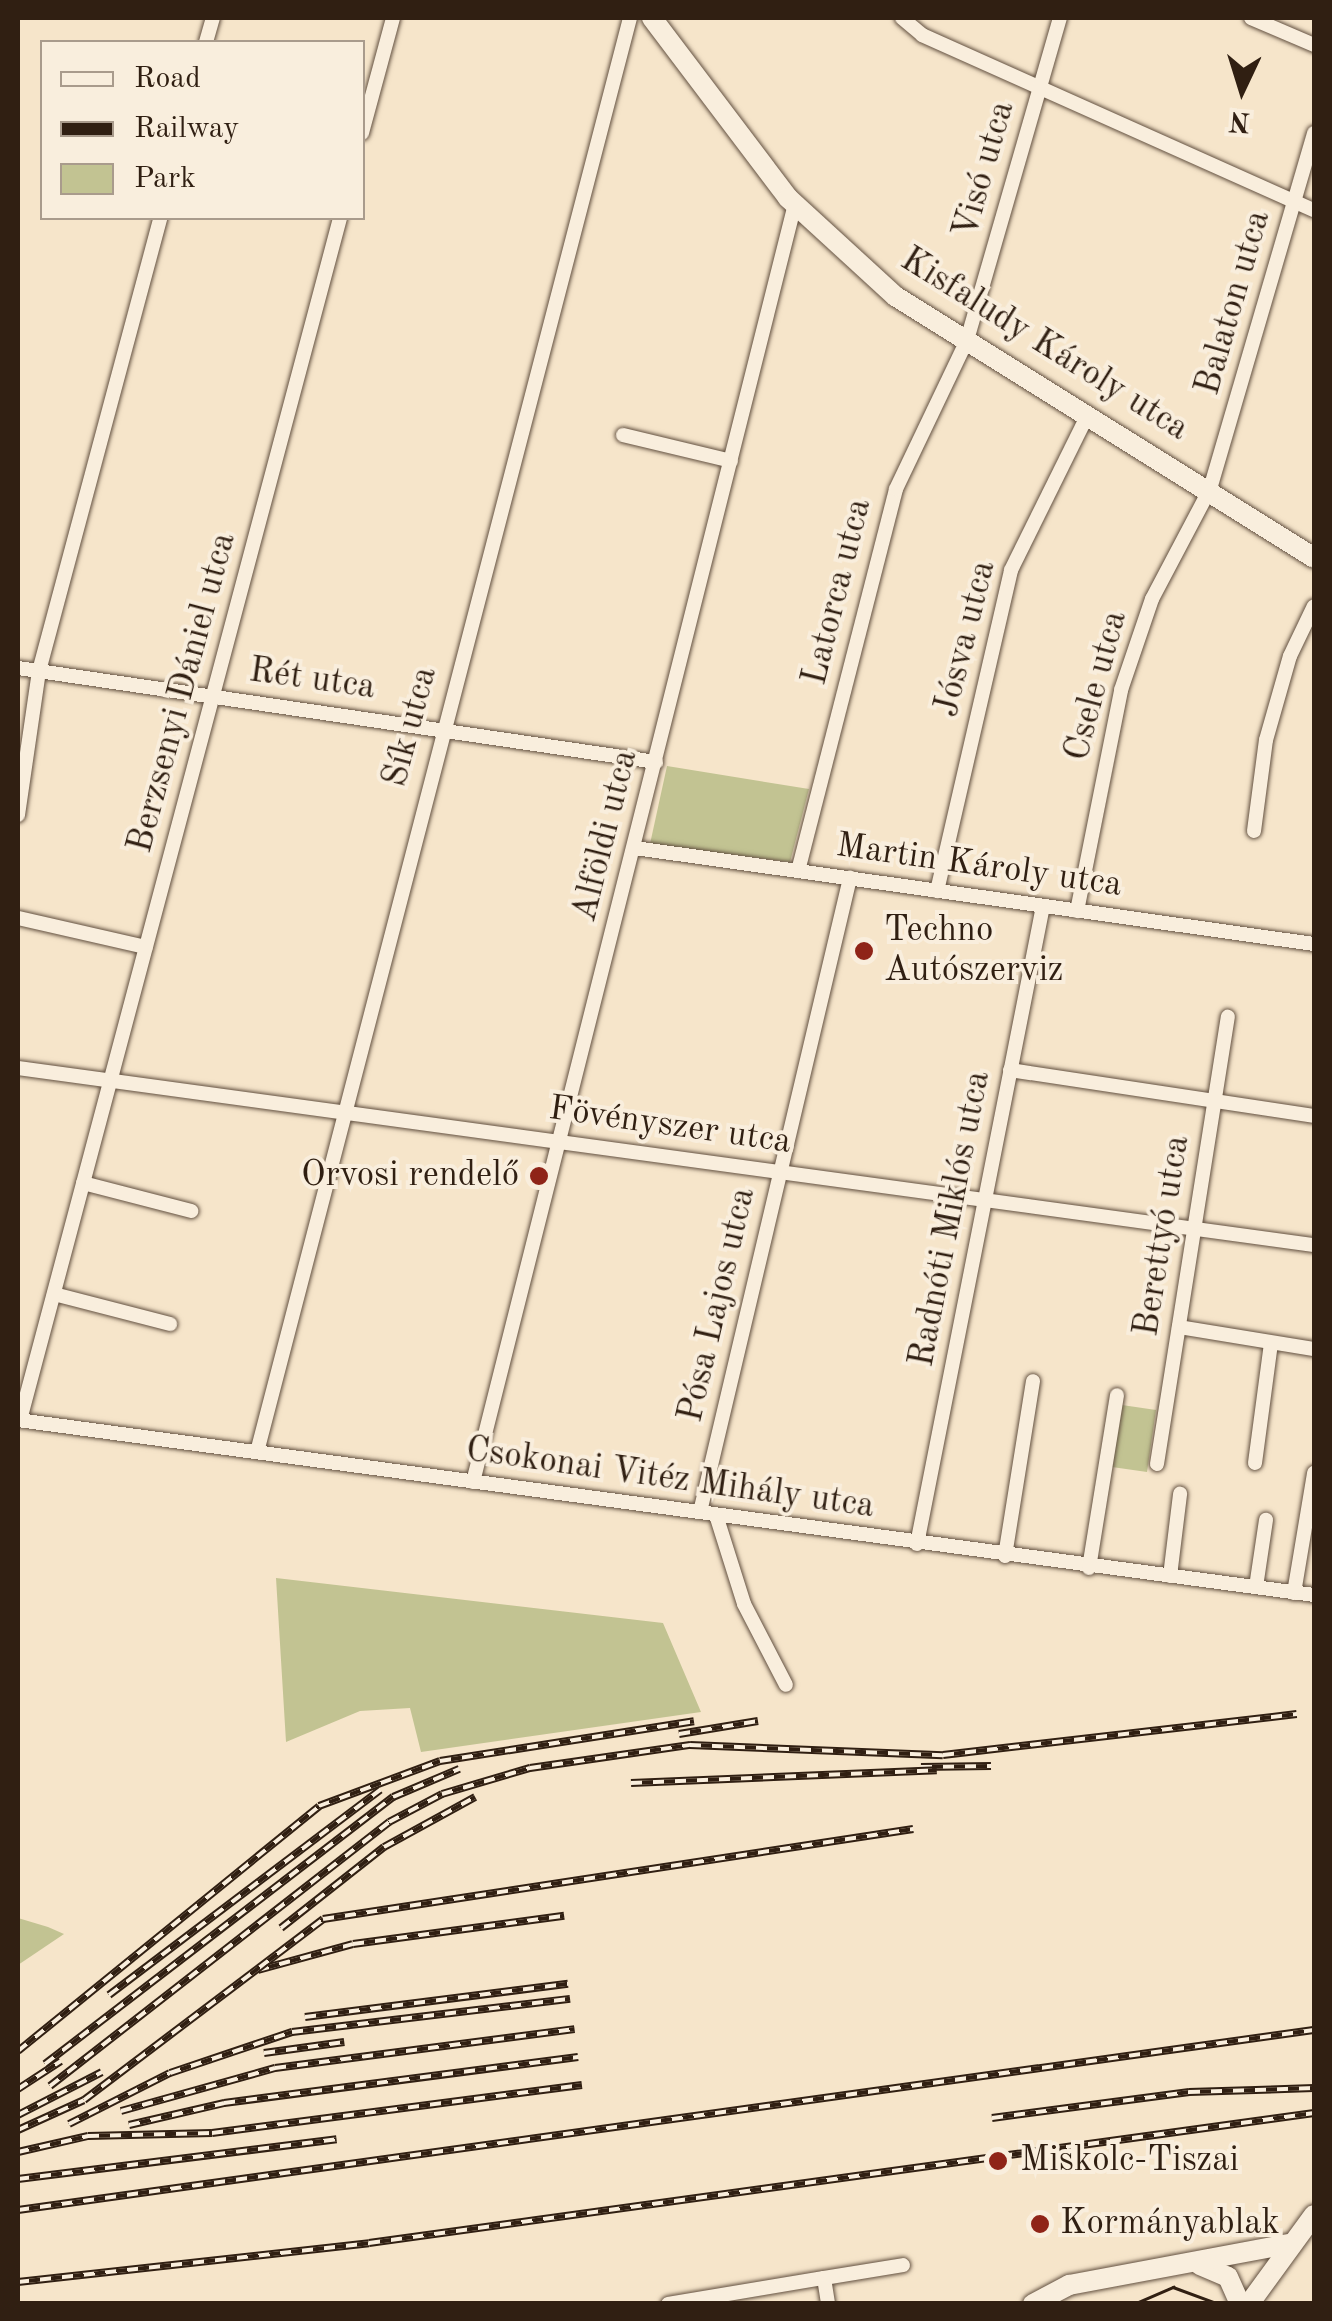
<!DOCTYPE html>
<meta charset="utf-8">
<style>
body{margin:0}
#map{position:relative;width:1332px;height:2321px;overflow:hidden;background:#f6e5ca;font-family:"Old Standard TT",serif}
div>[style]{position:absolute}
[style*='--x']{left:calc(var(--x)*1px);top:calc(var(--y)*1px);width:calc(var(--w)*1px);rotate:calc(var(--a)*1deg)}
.green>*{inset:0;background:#c2c392}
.roads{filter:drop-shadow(0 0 2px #625040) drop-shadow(0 0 2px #625040)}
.street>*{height:14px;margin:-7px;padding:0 7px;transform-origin:7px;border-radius:7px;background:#f9eedd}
.secondary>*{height:20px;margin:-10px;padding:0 10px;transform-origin:10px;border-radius:10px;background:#f9eedd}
.tram>*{height:2.5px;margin:-1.25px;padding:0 1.25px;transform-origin:1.25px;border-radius:1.25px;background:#301f12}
.rail>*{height:8px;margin-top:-4px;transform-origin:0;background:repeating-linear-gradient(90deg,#f9eedd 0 11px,#301f12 0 22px);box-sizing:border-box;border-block:2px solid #301f12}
.dots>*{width:28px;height:28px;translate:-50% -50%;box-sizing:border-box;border:5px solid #f9eedd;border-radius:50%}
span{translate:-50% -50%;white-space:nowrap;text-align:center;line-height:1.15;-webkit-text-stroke:8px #f9eedd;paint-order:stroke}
.street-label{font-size:35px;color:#301f12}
.poi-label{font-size:35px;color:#301f12}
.left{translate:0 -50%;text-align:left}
.right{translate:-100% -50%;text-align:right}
.frame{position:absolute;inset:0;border:20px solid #301f12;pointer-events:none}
.legend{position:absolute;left:40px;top:40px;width:325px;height:180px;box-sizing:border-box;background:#f9eedd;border:2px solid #a99b8c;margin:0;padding:12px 18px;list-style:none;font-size:30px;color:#301f12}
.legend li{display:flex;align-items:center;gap:20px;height:50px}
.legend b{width:50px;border:2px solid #a99b8c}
.north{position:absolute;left:1192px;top:40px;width:100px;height:100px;-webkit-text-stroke:8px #f9eedd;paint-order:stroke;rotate:184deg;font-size:28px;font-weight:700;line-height:40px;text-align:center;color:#301f12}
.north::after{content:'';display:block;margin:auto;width:35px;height:45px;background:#301f12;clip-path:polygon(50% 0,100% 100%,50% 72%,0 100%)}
</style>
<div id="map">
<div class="green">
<div style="clip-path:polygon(667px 766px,809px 789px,790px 862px,650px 844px)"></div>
<div style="clip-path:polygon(1122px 1405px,1156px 1410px,1147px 1472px,1112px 1467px)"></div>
<div style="clip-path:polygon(276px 1578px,663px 1623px,701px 1712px,421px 1752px,410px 1708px,360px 1711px,286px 1742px)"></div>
<div style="clip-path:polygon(18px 1918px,48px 1927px,64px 1934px,18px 1965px)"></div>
</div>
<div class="roads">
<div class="street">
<div style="--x:902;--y:18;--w:26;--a:40"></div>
<div style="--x:922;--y:35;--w:429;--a:24.1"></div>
<div style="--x:1251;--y:18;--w:69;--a:23.2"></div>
<div style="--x:206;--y:42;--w:25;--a:-74"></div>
<div style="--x:362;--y:133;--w:119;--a:-74.9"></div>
<div style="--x:623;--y:435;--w:111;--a:13.5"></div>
<div style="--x:18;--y:668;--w:645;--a:8.38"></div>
<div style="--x:18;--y:815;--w:146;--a:-81.7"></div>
<div style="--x:39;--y:671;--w:469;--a:-75"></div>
<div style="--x:1254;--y:831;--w:92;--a:-82.5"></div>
<div style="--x:1266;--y:740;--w:87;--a:-74.1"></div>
<div style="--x:1290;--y:656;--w:55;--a:-64.4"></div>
<div style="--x:635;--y:848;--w:686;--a:8.05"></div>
<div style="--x:798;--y:871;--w:394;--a:-75.6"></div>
<div style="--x:896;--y:489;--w:165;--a:-64.5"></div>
<div style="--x:967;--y:340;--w:335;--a:-73.9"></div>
<div style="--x:937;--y:891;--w:329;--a:-77"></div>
<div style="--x:1011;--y:570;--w:174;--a:-63.7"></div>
<div style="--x:1077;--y:911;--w:225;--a:-78.7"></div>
<div style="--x:1121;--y:690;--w:96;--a:-71.2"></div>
<div style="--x:1152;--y:599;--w:124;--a:-62.2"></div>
<div style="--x:1210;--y:489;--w:371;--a:-73.7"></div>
<div style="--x:18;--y:918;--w:131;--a:12.8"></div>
<div style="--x:18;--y:1068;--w:1308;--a:7.78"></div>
<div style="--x:1010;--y:1070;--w:307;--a:8.6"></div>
<div style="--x:83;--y:1183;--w:112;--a:14.5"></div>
<div style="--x:54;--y:1294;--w:120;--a:14.5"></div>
<div style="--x:1179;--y:1327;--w:137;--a:9.3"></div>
<div style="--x:18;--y:1420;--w:1308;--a:7.69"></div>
<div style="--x:20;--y:1420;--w:1244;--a:-75.09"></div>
<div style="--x:257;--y:1452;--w:1482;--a:-75.42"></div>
<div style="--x:1255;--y:1463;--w:121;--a:-82.4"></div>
<div style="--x:1157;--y:1464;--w:453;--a:-81"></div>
<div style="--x:473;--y:1482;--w:1318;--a:-75.86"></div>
<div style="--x:700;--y:1512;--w:652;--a:-76.69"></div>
<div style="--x:716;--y:1515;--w:93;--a:72.5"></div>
<div style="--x:744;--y:1604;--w:91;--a:62.6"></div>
<div style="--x:917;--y:1544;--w:650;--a:-78.83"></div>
<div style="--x:1005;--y:1556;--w:177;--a:-80.9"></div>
<div style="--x:1089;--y:1568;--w:175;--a:-80.8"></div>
<div style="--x:1170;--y:1576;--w:83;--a:-83"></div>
<div style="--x:1256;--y:1587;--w:68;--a:-81.5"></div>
<div style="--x:1294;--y:1593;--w:122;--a:-80.5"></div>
<div style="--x:824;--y:2278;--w:80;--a:-9.3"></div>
<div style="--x:668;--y:2304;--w:158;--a:-9.5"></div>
<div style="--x:824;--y:2278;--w:26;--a:81"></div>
</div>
<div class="secondary">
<div style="--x:652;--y:18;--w:226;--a:52.9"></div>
<div style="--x:788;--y:198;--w:145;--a:42.5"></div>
<div style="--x:895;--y:296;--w:494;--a:32"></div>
<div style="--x:1200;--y:2265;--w:30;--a:23"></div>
<div style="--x:1228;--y:2277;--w:30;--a:66"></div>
<div style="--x:1033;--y:2304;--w:41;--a:-27.8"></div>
<div style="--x:1069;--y:2285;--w:223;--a:-10.6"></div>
<div style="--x:1249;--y:2304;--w:110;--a:-53.9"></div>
</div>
</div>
<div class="tram">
<div style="--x:1134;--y:2304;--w:43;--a:-23.6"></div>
<div style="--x:1173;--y:2287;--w:49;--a:20.3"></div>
</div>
<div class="rail">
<div style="--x:679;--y:1734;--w:80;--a:-9.3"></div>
<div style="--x:921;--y:1767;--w:70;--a:-0.8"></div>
<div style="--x:631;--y:1783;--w:306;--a:-2.4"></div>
<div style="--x:281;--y:1928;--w:131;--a:-38.2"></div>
<div style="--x:384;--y:1847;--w:104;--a:-28.8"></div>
<div style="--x:258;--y:1970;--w:98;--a:-15.3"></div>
<div style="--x:353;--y:1944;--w:213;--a:-7.6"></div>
<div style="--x:109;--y:1995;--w:340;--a:-37.1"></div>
<div style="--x:305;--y:2017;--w:265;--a:-7.2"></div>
<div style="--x:18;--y:2051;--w:388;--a:-39.1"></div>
<div style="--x:319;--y:1806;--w:129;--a:-20.4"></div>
<div style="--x:440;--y:1761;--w:257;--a:-8.9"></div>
<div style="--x:264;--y:2053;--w:81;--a:-7.8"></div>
<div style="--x:45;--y:2064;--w:439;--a:-37.5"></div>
<div style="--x:393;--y:1797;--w:72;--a:-23"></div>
<div style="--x:50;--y:2086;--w:430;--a:-37.9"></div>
<div style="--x:389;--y:1822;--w:60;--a:-27.8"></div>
<div style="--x:442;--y:1794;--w:92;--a:-16.5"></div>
<div style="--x:530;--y:1768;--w:162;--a:-8.2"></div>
<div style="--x:690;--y:1745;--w:253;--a:2.3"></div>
<div style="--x:943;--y:1755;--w:356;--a:-6.6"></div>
<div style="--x:18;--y:2089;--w:51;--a:-33.1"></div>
<div style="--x:121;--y:2111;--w:160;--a:-15.6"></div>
<div style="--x:275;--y:2068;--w:302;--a:-7.4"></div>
<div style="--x:18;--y:2115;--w:94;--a:-27.1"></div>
<div style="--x:992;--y:2118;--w:199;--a:-7.5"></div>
<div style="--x:1189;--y:2092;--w:125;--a:-1.8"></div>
<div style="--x:69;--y:2124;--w:113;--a:-26.8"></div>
<div style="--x:170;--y:2073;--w:129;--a:-18.6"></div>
<div style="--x:292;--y:2032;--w:280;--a:-6.8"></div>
<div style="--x:129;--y:2125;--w:98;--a:-13"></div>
<div style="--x:224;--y:2103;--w:357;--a:-7.4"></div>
<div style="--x:18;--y:2130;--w:72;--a:-24.4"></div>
<div style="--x:84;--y:2100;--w:300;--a:-37.1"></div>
<div style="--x:323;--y:1919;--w:597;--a:-8.67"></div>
<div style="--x:18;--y:2152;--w:72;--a:-12.9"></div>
<div style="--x:88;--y:2136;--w:124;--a:-1.4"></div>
<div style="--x:212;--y:2133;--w:373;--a:-7.4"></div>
<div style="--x:18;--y:2179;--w:321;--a:-7.1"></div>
<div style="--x:18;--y:2210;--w:1308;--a:-7.91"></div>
<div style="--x:18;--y:2282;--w:353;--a:-6.3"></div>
<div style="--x:369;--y:2243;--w:954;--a:-7.83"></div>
</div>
<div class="dots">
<div style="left:864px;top:951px;background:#8f2418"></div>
<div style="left:539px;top:1176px;background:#8f2418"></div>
<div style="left:998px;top:2161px;background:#8f2418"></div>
<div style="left:1040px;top:2224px;background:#8f2418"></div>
</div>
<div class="street-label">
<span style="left:985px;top:170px;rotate:-74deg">Visó utca</span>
<span style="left:1234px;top:303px;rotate:-74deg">Balaton utca</span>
<span style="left:1044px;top:345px;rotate:32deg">Kisfaludy Károly utca</span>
<span style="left:838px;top:592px;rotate:-76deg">Latorca utca</span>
<span style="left:966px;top:639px;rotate:-76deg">Jósva utca</span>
<span style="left:312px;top:680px;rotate:8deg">Rét utca</span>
<span style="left:1097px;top:686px;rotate:-75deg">Csele utca</span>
<span style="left:183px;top:693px;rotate:-75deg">Berzsenyi Dániel utca</span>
<span style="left:411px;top:727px;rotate:-75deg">Sík utca</span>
<span style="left:606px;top:836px;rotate:-76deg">Alföldi utca</span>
<span style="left:979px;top:866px;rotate:8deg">Martin Károly utca</span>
<span style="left:670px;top:1126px;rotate:8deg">Fövényszer utca</span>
<span style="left:951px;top:1219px;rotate:-79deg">Radnóti Miklós utca</span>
<span style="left:1163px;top:1236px;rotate:-81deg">Berettyó utca</span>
<span style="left:718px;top:1305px;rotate:-77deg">Pósa Lajos utca</span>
<span style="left:670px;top:1479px;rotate:8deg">Csokonai Vitéz Mihály utca</span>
</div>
<div class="poi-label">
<span class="left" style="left:884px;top:951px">Techno<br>Autószerviz</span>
<span class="right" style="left:519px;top:1176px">Orvosi rendelő</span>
<span class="left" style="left:1020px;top:2161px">Miskolc-Tiszai</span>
<span class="left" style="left:1060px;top:2224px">Kormányablak</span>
</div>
<div class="frame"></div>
<ul class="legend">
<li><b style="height:12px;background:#f9eedd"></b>Road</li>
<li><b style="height:12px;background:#301f12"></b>Railway</li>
<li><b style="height:28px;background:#c2c392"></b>Park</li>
</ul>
<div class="north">N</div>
</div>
